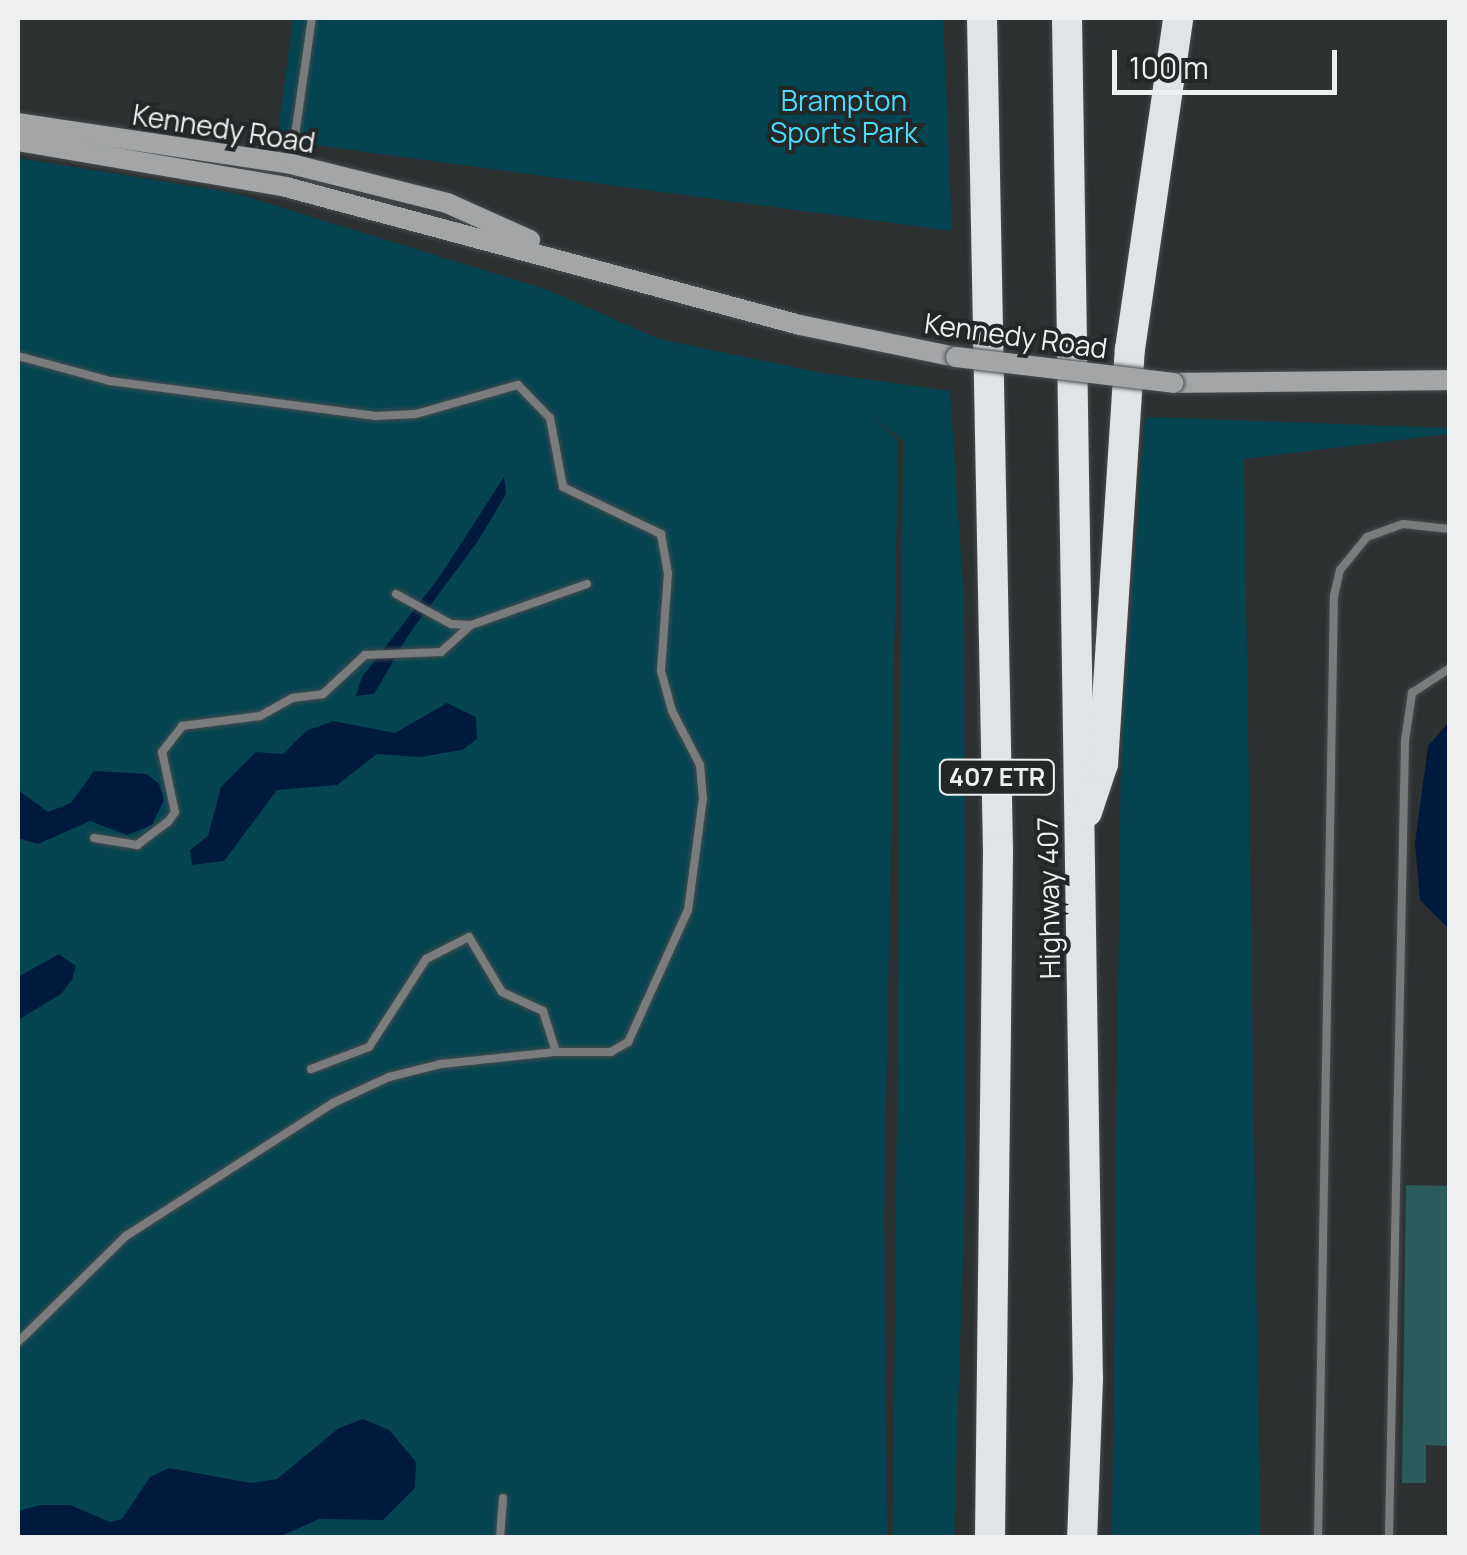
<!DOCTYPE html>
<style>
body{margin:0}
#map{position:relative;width:1467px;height:1555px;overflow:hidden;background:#2d3132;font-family:Manrope,sans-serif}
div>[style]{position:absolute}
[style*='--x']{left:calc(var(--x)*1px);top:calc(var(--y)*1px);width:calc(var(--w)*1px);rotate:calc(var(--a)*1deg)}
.green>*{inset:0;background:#044551}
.water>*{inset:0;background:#001a3d}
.building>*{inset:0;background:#2c5b5b}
.roads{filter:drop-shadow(0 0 2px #484c4d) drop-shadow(0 0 2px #484c4d)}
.service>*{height:8px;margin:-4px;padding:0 4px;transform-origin:4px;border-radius:4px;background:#7a7b7c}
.secondary>*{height:20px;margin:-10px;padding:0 10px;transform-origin:10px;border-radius:10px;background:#a3a5a7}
.motorway>*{height:30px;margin:-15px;padding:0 15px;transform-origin:15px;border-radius:15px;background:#e0e4e6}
.bridges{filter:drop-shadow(0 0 2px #484c4d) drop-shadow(0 0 2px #484c4d)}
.secondary-bridge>*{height:20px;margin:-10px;padding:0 10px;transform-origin:10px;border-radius:10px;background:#a3a5a7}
span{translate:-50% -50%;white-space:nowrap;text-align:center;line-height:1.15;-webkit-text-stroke:8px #242728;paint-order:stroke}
.shield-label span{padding:2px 8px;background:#242728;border:2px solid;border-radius:8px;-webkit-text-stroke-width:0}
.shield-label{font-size:25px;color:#edeff0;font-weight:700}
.park-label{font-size:28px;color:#4adbfb}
.street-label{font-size:28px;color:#edeff0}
.frame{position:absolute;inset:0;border:20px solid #edeff0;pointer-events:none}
.scale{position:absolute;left:1112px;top:50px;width:225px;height:45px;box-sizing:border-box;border:5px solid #edeff0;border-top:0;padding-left:12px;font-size:30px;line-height:35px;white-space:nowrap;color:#edeff0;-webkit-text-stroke:8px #242728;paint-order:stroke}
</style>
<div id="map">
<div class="green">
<div style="clip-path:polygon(293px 18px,943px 18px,952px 231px,277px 140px)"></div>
<div style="clip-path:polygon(18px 158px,235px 193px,548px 290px,659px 339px,822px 373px,950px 391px,964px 603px,966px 1154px,954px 1537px,893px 1537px,903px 441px,866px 411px,898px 440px,884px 1217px,887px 1537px,18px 1537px)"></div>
<div style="clip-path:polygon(1145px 417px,1449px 428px,1449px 434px,1244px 459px,1260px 1537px,1112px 1537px,1121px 738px)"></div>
</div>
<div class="water">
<div style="clip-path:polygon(504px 477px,506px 494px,478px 541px,409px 634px,374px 694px,356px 696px,362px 677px,438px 579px)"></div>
<div style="clip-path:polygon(447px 703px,476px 717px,477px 739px,462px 750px,420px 757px,377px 754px,337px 785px,277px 790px,224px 861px,192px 865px,190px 850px,208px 836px,221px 787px,256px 752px,283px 754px,306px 731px,333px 721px,395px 733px)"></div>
<div style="clip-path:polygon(1449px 722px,1449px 929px,1420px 900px,1415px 844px,1428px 746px)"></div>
<div style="clip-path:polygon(94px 771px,147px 774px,159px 784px,164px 800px,152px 825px,127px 835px,90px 821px,38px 844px,18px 838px,18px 790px,48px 812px,71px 803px)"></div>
<div style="clip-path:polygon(59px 954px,76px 966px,72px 980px,61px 994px,18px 1020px,18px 977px)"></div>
<div style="clip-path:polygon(363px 1419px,389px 1430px,416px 1462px,415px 1488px,383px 1520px,319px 1519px,279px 1537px,18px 1537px,18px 1511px,41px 1505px,70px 1505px,110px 1522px,122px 1519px,150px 1477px,169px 1468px,251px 1483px,277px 1479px,339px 1428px)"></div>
</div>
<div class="building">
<div style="clip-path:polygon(1406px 1185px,1450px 1186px,1450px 1446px,1426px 1445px,1426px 1483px,1402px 1483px)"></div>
</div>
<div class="roads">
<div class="service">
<div style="--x:291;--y:163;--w:147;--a:-81.8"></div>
<div style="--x:18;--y:356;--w:95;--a:15.2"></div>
<div style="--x:110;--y:381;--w:268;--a:7.5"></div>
<div style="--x:376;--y:416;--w:40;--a:-2.9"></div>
<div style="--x:416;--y:414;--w:106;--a:-15.9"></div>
<div style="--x:518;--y:385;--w:46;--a:45.9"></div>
<div style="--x:550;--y:418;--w:70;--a:79.3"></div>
<div style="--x:563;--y:487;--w:109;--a:25.6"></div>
<div style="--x:661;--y:534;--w:40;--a:80"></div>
<div style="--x:668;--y:573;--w:98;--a:94.1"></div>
<div style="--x:661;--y:671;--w:41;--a:74.6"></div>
<div style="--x:672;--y:711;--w:61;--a:62.6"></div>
<div style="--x:700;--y:765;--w:33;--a:85"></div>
<div style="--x:703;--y:798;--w:113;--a:97.6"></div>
<div style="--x:688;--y:910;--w:145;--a:114.4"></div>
<div style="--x:628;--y:1042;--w:20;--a:150"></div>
<div style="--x:611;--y:1052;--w:55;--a:180"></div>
<div style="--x:396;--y:594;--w:63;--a:28.6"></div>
<div style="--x:451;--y:624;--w:20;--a:3"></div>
<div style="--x:471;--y:625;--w:123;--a:-19.5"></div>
<div style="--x:94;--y:838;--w:44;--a:9.2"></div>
<div style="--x:137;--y:845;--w:39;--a:-37"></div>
<div style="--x:168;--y:822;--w:12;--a:-55"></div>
<div style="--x:175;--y:812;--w:61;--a:-102.2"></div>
<div style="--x:162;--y:752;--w:33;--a:-52"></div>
<div style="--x:182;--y:726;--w:79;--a:-7.3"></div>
<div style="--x:260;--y:716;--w:37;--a:-29"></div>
<div style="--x:292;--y:698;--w:31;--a:-7"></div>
<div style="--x:323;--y:694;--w:57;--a:-42.9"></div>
<div style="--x:365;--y:655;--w:76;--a:-2.3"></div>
<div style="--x:441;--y:652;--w:40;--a:-42"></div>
<div style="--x:18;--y:1342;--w:151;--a:-44.5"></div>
<div style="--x:126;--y:1236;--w:246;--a:-32.7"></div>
<div style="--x:333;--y:1103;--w:62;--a:-24.9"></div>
<div style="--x:389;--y:1077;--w:54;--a:-14"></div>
<div style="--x:441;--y:1064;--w:116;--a:-6"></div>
<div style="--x:556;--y:1052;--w:43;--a:-107.6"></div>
<div style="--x:543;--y:1011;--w:45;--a:-155.1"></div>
<div style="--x:502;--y:992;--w:64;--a:-121"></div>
<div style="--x:469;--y:937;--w:48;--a:152.9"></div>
<div style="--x:426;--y:959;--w:105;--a:122.9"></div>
<div style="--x:369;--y:1047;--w:62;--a:159.2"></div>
<div style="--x:500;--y:1538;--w:40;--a:-85.7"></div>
<div style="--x:1318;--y:1538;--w:942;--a:-89.03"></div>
<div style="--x:1334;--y:596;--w:27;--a:-77"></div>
<div style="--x:1340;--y:570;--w:43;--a:-50.7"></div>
<div style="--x:1367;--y:537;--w:38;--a:-20"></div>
<div style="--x:1403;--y:524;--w:47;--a:6.1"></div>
<div style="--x:1389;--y:1538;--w:797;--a:-88.85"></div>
<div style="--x:1405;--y:741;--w:49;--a:-81.7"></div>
<div style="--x:1412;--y:693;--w:45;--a:-33.3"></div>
</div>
<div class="secondary">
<div style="--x:18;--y:123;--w:276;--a:8.5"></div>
<div style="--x:291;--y:164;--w:161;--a:14"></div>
<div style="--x:447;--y:203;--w:91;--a:24"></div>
<div style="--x:18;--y:141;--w:272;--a:9.7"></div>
<div style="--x:286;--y:187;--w:532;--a:15.03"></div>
<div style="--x:800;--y:325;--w:159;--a:11.6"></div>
<div style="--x:1173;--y:383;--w:277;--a:-0.6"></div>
</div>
<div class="motorway">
<div style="--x:982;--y:18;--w:834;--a:88.9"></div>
<div style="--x:998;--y:852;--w:686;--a:90.67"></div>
<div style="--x:1067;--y:18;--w:1360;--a:89.12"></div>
<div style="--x:1088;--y:1378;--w:160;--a:92.1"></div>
<div style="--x:1087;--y:812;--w:51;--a:-71.6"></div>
<div style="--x:1103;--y:764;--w:416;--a:-86.3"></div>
<div style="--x:1130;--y:349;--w:334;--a:-81.7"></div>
</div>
</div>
<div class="bridges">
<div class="secondary-bridge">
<div style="--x:956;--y:357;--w:219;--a:6.8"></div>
</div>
</div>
<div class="shield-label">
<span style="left:997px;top:777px">407 ETR</span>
</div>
<div class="park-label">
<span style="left:844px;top:116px">Brampton<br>Sports Park</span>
</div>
<div class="street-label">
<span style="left:224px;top:128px;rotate:9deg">Kennedy Road</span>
<span style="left:1016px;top:335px;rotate:8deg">Kennedy Road</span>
<span style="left:1048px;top:898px;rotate:-91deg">Highway 407</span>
</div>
<div class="frame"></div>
<div class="scale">100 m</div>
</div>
